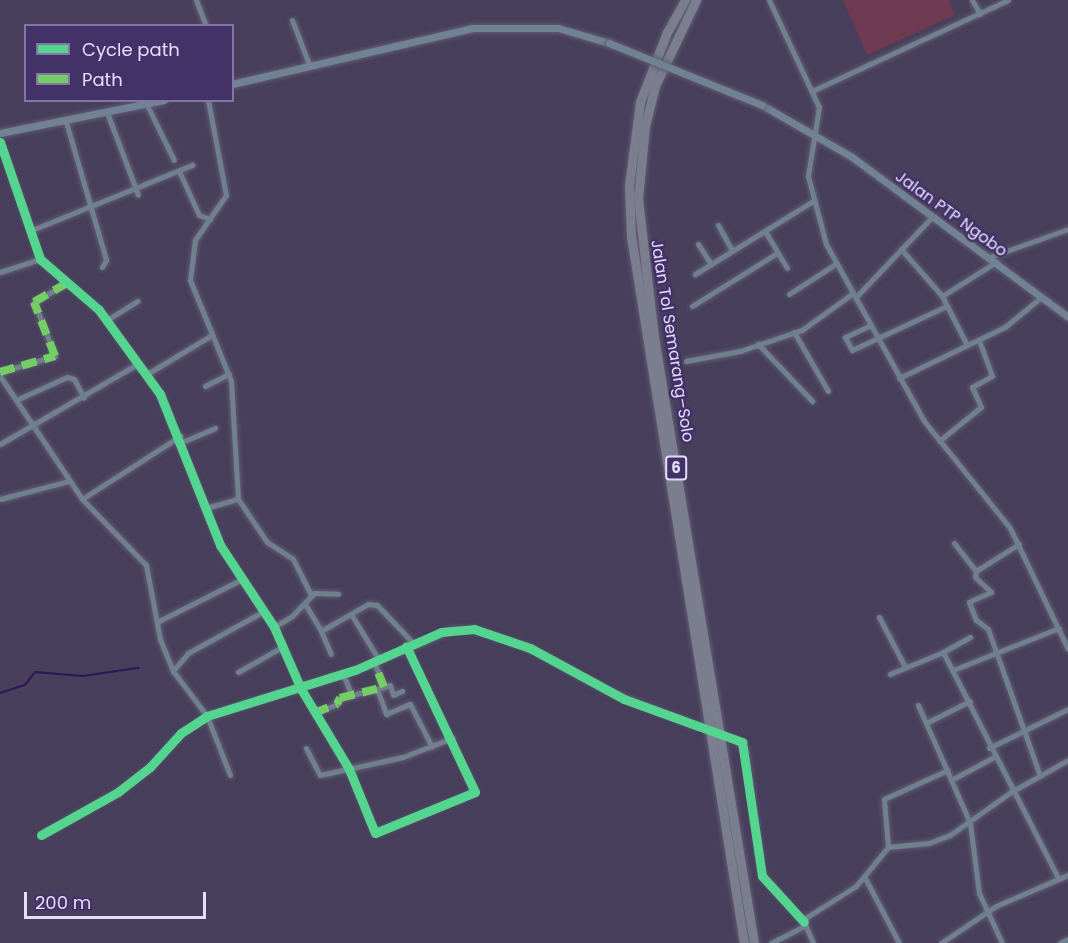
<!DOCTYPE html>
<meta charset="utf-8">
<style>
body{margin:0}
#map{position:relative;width:1068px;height:943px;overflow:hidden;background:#473f5b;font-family:Poppins,sans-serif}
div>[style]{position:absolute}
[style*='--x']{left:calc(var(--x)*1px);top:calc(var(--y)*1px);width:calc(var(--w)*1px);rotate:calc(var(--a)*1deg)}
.green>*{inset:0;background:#6f3a52}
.stream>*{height:1.5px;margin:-0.75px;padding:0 0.75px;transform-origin:0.75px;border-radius:0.75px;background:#301659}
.street-tunnel>*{height:5px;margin-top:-2.5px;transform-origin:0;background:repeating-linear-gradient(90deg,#5f5774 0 5px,transparent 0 7.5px)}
.roads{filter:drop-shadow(0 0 2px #615b73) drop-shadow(0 0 2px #615b73)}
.street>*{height:5px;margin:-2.5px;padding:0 2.5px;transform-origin:2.5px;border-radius:2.5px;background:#70808f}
.secondary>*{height:7px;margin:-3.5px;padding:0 3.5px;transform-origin:3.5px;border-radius:3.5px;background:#728295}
.highway>*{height:9px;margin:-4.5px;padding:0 4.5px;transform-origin:4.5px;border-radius:4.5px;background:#7b7e8e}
.bridges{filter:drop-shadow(0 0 2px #615b73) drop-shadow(0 0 2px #615b73)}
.secondary-bridge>*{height:7px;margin:-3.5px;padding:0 3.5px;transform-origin:3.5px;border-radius:3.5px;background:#728295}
.quiet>*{height:8px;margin-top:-4px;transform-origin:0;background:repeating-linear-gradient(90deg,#74ce65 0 15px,transparent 0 23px)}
.cycleway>*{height:9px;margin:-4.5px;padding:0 4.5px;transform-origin:4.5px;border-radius:4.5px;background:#53d58f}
span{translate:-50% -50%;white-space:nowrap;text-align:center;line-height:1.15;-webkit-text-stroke:5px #423268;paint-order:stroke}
.shield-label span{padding:2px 4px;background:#423268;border:2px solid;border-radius:4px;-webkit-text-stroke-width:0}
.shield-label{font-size:15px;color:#e5ddff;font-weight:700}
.street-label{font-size:16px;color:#e5ddff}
.legend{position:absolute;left:24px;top:24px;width:210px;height:78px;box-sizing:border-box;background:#423268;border:2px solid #8376a4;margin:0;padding:8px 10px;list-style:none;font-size:18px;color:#e5ddff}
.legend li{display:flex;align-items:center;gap:12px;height:30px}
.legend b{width:30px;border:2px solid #8376a4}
.scale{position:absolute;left:24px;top:892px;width:182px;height:27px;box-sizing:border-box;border:3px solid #e5ddff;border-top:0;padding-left:8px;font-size:18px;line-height:21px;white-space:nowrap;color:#e5ddff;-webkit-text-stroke:4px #423268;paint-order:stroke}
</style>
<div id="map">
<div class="green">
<div style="clip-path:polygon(843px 0,949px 0,955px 15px,867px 55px)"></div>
</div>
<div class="stream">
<div style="--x:0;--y:693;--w:26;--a:-18"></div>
<div style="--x:25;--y:685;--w:16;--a:-52"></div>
<div style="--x:35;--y:672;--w:48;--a:4.8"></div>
<div style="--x:83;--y:676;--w:56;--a:-8.3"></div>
</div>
<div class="street-tunnel">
<div style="--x:698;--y:726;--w:37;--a:19"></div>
</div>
<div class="roads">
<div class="street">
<div style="--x:196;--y:0;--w:28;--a:69"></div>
<div style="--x:769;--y:0;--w:118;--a:65"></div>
<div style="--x:819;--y:107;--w:70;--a:99.1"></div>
<div style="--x:808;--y:176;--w:70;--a:75.2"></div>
<div style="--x:826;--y:244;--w:202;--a:61"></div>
<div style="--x:924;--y:421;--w:137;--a:51.2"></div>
<div style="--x:1010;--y:528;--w:134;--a:64.4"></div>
<div style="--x:972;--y:0;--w:16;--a:60"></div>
<div style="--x:292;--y:20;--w:50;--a:69"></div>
<div style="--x:812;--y:91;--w:216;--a:-24.9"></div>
<div style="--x:208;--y:100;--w:97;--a:79.3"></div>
<div style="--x:226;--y:195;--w:55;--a:124.6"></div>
<div style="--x:195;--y:240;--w:40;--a:97.1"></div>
<div style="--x:190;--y:280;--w:109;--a:67.9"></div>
<div style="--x:231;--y:381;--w:118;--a:86.6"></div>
<div style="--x:238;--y:499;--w:52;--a:56"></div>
<div style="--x:267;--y:542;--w:31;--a:33"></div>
<div style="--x:293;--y:559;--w:40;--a:63.4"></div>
<div style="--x:147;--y:105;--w:61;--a:63.9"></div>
<div style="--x:108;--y:115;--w:85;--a:69.4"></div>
<div style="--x:66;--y:122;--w:144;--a:73.8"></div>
<div style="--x:106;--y:260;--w:8;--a:120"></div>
<div style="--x:0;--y:142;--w:124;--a:71.1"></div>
<div style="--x:40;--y:259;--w:78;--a:40.8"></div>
<div style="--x:99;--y:310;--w:104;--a:54"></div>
<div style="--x:160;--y:394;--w:162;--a:68.3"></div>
<div style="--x:220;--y:545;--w:98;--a:56.6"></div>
<div style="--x:274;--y:627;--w:68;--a:66.5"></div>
<div style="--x:301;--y:689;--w:93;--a:59"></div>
<div style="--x:349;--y:769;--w:69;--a:67.9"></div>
<div style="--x:375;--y:833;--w:108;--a:-22.3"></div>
<div style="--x:475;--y:792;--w:161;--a:-115.3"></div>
<div style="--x:179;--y:171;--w:48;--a:65.6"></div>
<div style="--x:199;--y:215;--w:12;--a:20"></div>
<div style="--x:718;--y:225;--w:29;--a:61"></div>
<div style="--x:32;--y:230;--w:173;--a:-22.1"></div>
<div style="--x:765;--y:231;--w:43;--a:59.3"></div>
<div style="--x:698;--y:244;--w:24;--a:57"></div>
<div style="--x:901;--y:249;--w:62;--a:48.9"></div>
<div style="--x:942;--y:296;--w:55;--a:63"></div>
<div style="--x:990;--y:257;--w:83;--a:-19.7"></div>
<div style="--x:0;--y:272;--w:42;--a:-18"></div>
<div style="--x:695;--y:274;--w:139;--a:-31.7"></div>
<div style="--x:789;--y:294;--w:57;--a:-32.9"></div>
<div style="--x:942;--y:296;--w:64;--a:-32.2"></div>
<div style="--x:856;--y:297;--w:110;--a:-46.5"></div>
<div style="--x:692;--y:306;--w:100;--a:-31.9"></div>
<div style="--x:107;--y:320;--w:36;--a:-32"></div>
<div style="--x:871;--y:325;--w:29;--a:155"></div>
<div style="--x:845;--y:337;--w:15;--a:62"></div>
<div style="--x:852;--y:350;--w:105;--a:-24.9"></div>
<div style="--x:794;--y:332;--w:68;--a:60"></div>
<div style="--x:758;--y:344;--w:79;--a:46.5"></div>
<div style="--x:686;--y:361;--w:55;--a:-10.5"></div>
<div style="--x:740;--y:351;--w:65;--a:-18.7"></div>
<div style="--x:802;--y:330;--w:63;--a:-36"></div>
<div style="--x:0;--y:372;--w:57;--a:-16.2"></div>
<div style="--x:55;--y:356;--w:58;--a:-111.3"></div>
<div style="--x:34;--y:302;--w:38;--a:-30"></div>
<div style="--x:147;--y:374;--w:76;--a:-31"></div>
<div style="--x:0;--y:376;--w:148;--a:56.3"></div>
<div style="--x:82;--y:499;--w:92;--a:45.9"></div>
<div style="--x:146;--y:565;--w:75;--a:79.3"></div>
<div style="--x:160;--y:639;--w:35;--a:68"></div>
<div style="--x:899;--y:378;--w:118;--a:-25.7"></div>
<div style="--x:1005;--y:327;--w:45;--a:-39.6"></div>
<div style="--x:205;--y:386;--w:27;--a:-27"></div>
<div style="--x:16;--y:400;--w:56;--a:-24.3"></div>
<div style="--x:67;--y:377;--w:7;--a:16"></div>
<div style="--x:74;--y:379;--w:21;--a:62"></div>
<div style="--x:939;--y:441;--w:54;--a:-39"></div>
<div style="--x:981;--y:407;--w:22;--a:-114"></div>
<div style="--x:972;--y:387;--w:23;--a:-29"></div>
<div style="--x:992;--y:376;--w:38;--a:-110"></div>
<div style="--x:182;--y:442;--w:36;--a:-23"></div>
<div style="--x:0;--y:444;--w:161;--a:-30.2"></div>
<div style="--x:0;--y:499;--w:71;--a:-14.6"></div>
<div style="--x:82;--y:499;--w:117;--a:-32.7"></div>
<div style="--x:206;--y:508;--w:33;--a:-16"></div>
<div style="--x:954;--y:543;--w:36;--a:52"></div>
<div style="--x:1019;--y:544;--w:51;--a:147.9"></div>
<div style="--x:976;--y:571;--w:6;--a:99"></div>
<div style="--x:975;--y:577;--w:22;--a:43"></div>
<div style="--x:991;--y:592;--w:24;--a:156"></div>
<div style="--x:969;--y:602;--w:19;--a:69"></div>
<div style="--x:976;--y:620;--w:15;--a:37"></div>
<div style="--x:988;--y:629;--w:156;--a:70.5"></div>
<div style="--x:305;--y:604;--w:31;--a:59"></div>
<div style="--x:321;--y:631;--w:54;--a:-29.9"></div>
<div style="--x:368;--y:604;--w:9;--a:6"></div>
<div style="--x:377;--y:605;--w:52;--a:46.5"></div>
<div style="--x:351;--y:614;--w:54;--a:58.7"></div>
<div style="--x:879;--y:617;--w:56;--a:62.5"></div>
<div style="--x:157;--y:622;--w:95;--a:-26.8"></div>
<div style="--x:274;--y:627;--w:21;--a:-31"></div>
<div style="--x:292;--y:616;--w:32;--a:-46"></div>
<div style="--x:314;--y:593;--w:24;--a:2"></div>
<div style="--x:321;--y:631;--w:25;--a:67"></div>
<div style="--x:943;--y:652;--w:31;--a:-29"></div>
<div style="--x:953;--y:670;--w:114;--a:-21.6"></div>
<div style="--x:238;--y:672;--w:51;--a:-29.6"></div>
<div style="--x:343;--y:674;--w:22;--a:68"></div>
<div style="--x:890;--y:674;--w:57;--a:-22.5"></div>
<div style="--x:943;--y:652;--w:254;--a:63"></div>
<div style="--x:384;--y:687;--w:6;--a:-18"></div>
<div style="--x:390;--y:685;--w:10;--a:73"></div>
<div style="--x:393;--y:695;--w:10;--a:-24"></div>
<div style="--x:377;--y:689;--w:27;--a:70"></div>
<div style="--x:386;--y:714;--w:26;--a:-23"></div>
<div style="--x:410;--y:704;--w:48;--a:62.9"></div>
<div style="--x:918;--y:705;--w:129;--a:66.2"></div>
<div style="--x:970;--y:823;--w:71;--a:82.7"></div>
<div style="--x:979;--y:893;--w:55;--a:65.3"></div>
<div style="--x:314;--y:713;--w:25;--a:-21"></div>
<div style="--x:337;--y:704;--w:7;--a:-63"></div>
<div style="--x:340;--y:698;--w:45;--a:-14"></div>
<div style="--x:384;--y:687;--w:27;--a:-112"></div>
<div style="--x:926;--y:723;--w:49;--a:-26.6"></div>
<div style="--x:733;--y:738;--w:16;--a:40"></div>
<div style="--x:745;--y:748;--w:129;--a:82.4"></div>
<div style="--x:762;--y:876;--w:62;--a:47.6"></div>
<div style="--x:306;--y:748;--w:30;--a:63"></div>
<div style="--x:320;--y:775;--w:85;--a:-12.2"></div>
<div style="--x:403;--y:757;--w:53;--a:-21.2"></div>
<div style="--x:989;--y:748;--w:88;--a:-26.3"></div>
<div style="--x:230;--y:775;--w:63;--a:-111.3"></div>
<div style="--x:207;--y:716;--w:56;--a:-127.1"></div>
<div style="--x:173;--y:671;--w:23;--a:-50"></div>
<div style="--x:188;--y:653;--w:87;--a:-28.9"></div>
<div style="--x:953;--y:779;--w:47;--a:-28.2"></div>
<div style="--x:41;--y:835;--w:88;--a:-29.2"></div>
<div style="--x:118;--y:792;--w:41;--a:-38"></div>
<div style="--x:150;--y:767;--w:46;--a:-47.6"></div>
<div style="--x:181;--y:733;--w:31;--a:-33"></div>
<div style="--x:207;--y:716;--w:155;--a:-17.3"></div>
<div style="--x:355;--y:670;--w:106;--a:-22.7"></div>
<div style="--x:453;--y:629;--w:21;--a:0"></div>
<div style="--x:474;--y:629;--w:59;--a:18.7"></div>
<div style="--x:530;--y:648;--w:94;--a:28.8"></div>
<div style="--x:612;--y:693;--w:92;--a:21"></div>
<div style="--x:888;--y:847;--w:48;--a:-94.8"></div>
<div style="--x:884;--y:799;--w:70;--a:-24.4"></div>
<div style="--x:865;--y:878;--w:73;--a:62.4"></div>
<div style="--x:771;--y:943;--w:38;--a:-27"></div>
<div style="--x:813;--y:943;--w:23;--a:-113"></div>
<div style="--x:804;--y:922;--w:6;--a:-59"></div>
<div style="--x:807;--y:917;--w:58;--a:-32.3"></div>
<div style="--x:856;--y:886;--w:50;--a:-50.6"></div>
<div style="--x:888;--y:847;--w:41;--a:-5.6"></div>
<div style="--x:929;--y:843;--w:22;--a:-21"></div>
<div style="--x:950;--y:835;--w:75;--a:-35.2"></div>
<div style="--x:1011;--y:792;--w:65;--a:-29.3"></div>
<div style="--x:941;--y:943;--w:66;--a:-33.9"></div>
<div style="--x:996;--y:906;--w:78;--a:-23.3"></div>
<div style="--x:1060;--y:943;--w:9;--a:-27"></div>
</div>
<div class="secondary">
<div style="--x:232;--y:84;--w:246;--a:-13.1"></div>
<div style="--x:472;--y:28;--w:86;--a:0"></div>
<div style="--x:558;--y:28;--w:53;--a:16.4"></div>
<div style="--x:762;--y:105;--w:104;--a:30"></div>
<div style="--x:852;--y:157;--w:269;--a:36.5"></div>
<div style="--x:0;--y:133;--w:167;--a:-11.4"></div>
</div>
<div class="highway">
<div style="--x:685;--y:0;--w:37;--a:119"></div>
<div style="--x:667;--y:32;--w:75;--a:111.1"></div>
<div style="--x:640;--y:102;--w:85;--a:97.5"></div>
<div style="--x:629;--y:186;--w:50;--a:87.7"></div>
<div style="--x:631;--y:236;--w:716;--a:80.92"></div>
<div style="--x:696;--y:0;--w:95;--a:115.5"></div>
<div style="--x:655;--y:86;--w:41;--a:104"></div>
<div style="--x:645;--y:126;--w:73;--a:95.5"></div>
<div style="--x:638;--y:199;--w:139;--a:83.4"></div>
<div style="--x:654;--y:337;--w:614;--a:80.63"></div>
</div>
</div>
<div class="bridges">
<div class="secondary-bridge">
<div style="--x:609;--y:43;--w:165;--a:22.1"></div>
</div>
</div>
<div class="quiet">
<div style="--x:0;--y:372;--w:57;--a:-16.2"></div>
<div style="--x:55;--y:356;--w:58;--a:-111.3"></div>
<div style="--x:34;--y:302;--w:38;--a:-30"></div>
<div style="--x:314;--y:713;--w:25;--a:-21"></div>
<div style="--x:337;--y:704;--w:7;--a:-63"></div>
<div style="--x:340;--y:698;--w:45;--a:-14"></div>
<div style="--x:384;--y:687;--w:27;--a:-112"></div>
</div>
<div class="cycleway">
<div style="--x:0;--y:142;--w:124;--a:71.1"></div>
<div style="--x:40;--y:259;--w:78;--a:40.8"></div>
<div style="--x:99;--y:310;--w:104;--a:54"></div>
<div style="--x:160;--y:394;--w:162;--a:68.3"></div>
<div style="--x:220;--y:545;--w:98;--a:56.6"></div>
<div style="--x:274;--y:627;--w:68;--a:66.5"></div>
<div style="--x:301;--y:689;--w:93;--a:59"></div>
<div style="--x:349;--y:769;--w:69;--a:67.9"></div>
<div style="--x:375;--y:833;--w:108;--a:-22.3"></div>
<div style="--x:475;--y:792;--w:161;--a:-115.3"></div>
<div style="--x:41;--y:835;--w:88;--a:-29.2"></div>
<div style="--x:118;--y:792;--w:41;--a:-38"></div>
<div style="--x:150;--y:767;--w:46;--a:-47.6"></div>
<div style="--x:181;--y:733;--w:31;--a:-33"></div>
<div style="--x:207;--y:716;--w:155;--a:-17.3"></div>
<div style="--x:355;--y:670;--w:94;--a:-23.8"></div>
<div style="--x:441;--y:632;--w:33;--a:-5"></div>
<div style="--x:474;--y:629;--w:59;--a:18.7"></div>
<div style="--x:530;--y:648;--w:107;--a:28.5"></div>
<div style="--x:624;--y:699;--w:126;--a:20"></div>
<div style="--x:742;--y:742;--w:135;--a:81.5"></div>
<div style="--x:762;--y:876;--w:62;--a:47.6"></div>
</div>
<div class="shield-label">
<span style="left:676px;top:468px">6</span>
</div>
<div class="street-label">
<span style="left:951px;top:214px;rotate:36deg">Jalan PTP Ngobo</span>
<span style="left:672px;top:341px;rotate:81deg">Jalan Tol Semarang–Solo</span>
</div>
<ul class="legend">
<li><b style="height:8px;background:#53d58f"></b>Cycle path</li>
<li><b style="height:8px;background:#74ce65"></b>Path</li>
</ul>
<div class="scale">200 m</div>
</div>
